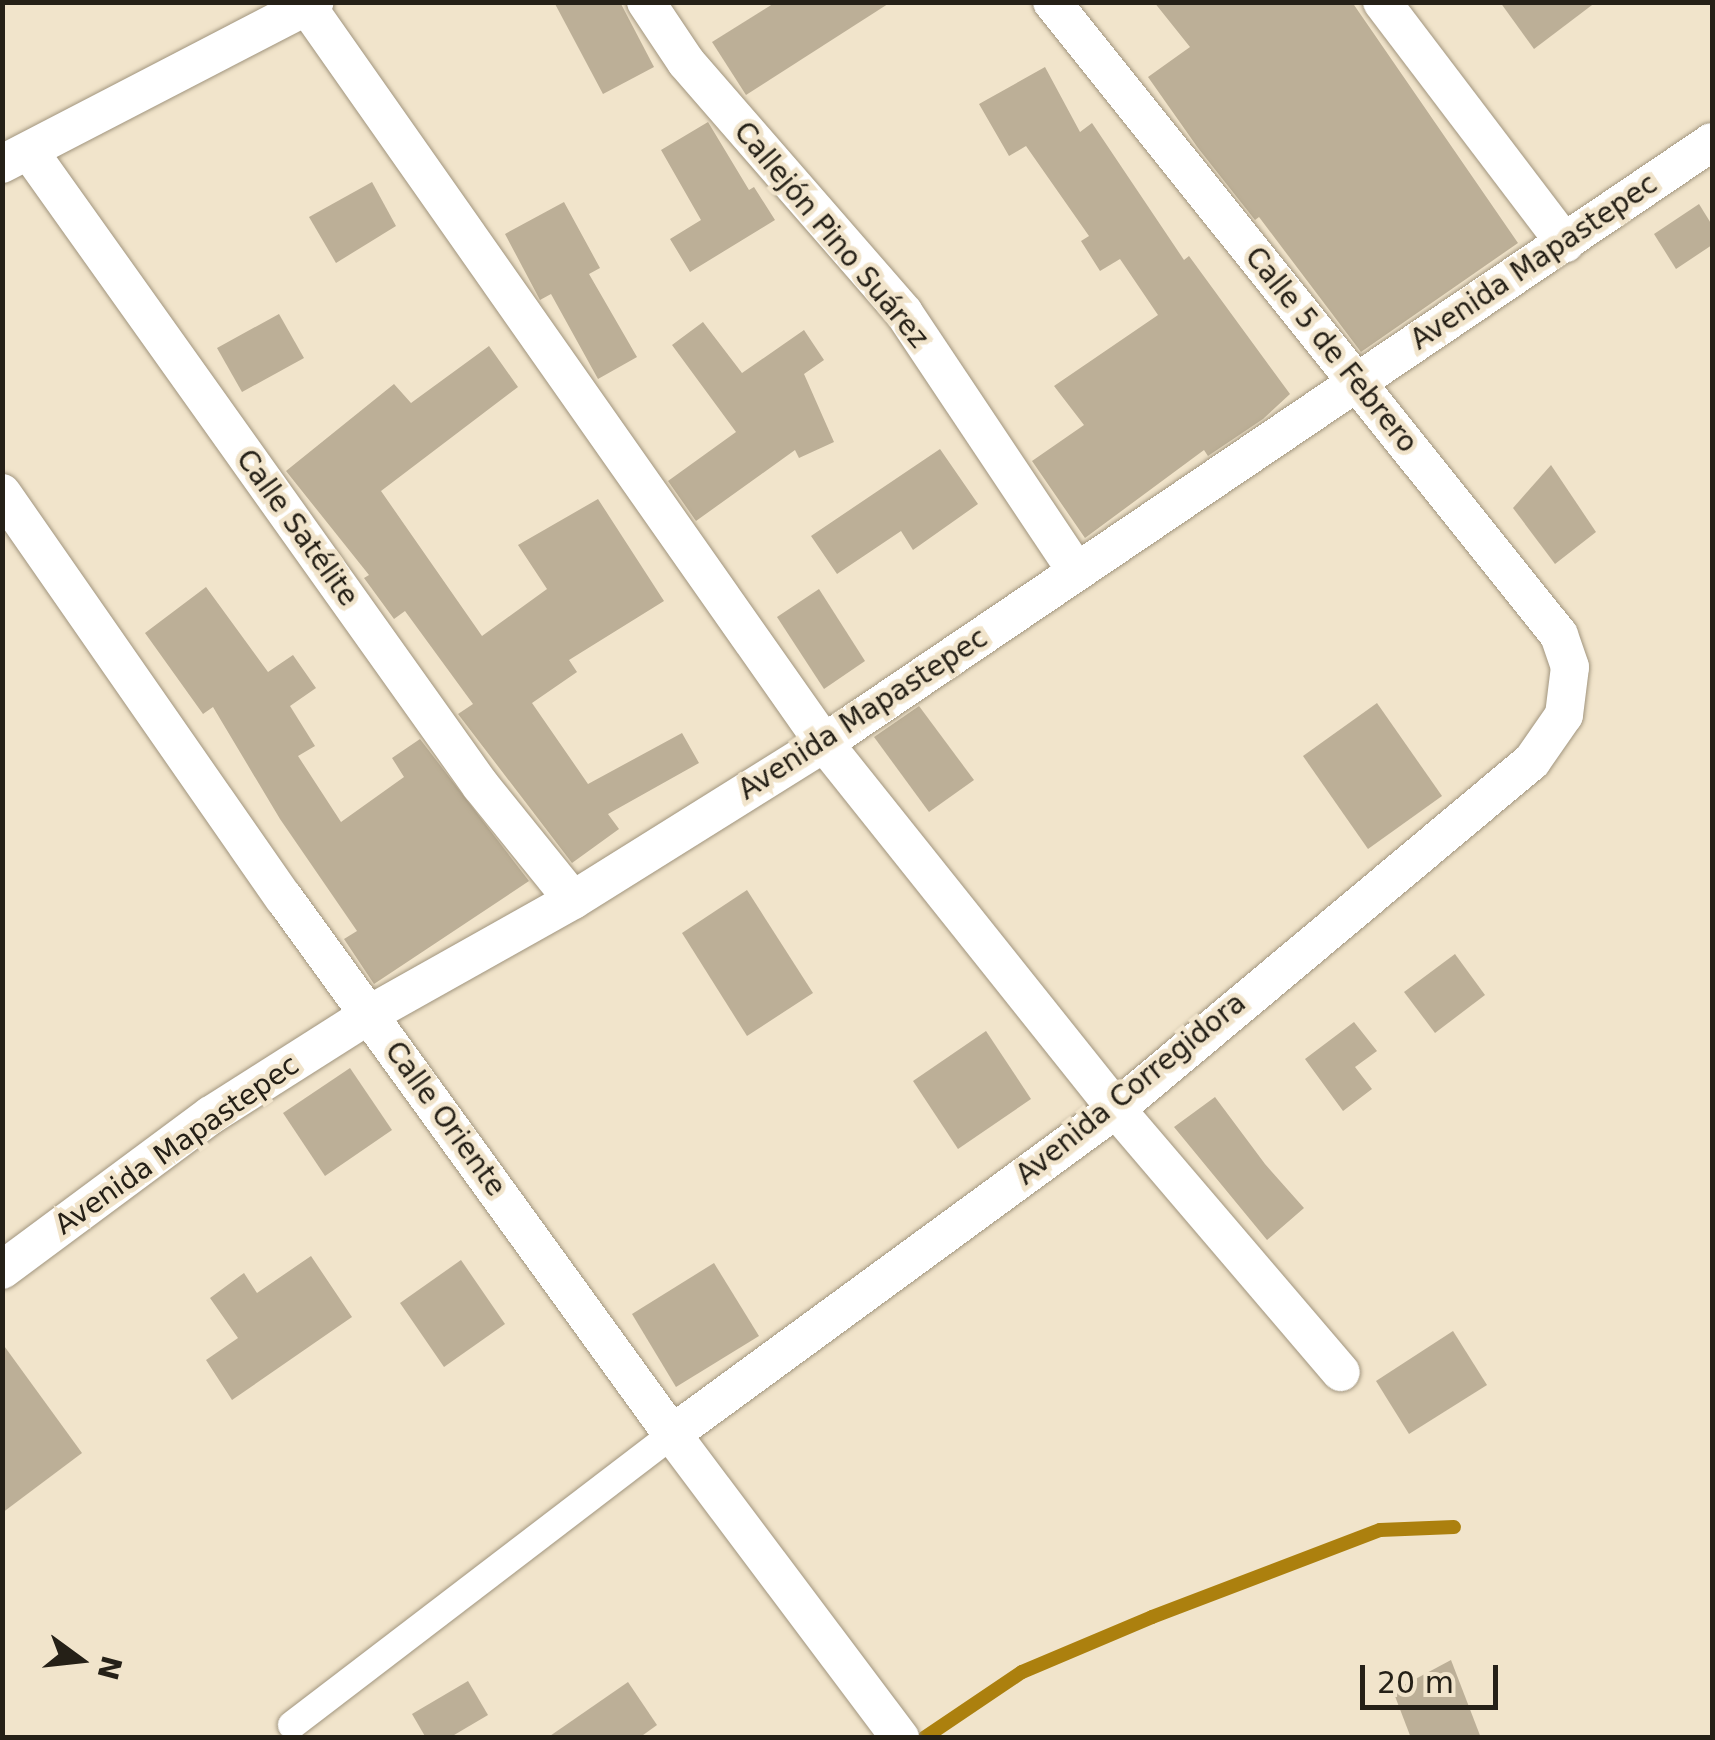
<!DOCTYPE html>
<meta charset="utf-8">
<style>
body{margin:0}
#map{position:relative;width:1715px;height:1740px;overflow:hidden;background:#f1e4cb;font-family:"DejaVu Sans",sans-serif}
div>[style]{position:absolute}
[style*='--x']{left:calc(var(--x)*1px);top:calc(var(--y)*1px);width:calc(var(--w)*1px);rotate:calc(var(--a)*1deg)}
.stream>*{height:14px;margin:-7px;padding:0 7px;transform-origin:7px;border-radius:7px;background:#ac800e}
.building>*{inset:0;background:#bcaf97}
.roads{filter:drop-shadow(0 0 2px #a1957e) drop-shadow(0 0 2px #a1957e)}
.pedestrian>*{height:28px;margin:-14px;padding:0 14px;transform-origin:14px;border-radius:14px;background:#fff}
.minor>*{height:38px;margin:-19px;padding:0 19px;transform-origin:19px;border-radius:19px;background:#fff}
span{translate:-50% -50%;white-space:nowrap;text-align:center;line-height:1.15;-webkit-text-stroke:9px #f1e4cb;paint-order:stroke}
.street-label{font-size:28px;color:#252017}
.frame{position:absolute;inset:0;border:5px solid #252017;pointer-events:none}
.north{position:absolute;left:30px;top:1610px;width:100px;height:100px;-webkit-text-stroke:8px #f1e4cb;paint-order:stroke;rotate:105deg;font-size:28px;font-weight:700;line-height:40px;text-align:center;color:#252017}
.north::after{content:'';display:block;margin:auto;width:35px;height:45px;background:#252017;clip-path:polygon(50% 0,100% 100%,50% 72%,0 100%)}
.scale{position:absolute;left:1360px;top:1665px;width:138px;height:45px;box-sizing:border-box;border:5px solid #252017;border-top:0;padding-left:12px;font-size:30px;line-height:35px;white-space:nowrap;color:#252017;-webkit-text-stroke:8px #f1e4cb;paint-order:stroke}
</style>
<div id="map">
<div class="stream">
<div style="--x:924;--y:1738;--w:118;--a:-34"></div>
<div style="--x:1022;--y:1672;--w:141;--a:-22.9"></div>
<div style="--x:1152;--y:1617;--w:244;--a:-20.9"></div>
<div style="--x:1380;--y:1530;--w:74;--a:-2.3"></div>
</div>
<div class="building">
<div style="clip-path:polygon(554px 2px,620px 2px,654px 67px,603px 94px)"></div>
<div style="clip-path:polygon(776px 2px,891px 2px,746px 95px,712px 42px)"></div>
<div style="clip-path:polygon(1154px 2px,1352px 2px,1518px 243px,1361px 352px,1259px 217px,1255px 220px,1198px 148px,1148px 77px,1190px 47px)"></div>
<div style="clip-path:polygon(1500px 2px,1596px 2px,1534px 49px)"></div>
<div style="clip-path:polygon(1045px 67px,1080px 132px,1092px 123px,1184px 260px,1189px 256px,1290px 394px,1263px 419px,1208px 456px,1204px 450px,1085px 538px,1032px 461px,1084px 425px,1054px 386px,1158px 315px,1120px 259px,1100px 271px,1081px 241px,1089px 236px,1026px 146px,1009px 156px,979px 104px)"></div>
<div style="clip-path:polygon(708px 122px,749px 190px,754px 187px,775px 220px,690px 272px,670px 239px,701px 220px,661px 150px)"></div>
<div style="clip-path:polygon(372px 182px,396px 226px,336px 263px,309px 217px)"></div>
<div style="clip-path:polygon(564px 202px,600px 268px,589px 274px,637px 357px,598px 379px,551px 294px,540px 300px,505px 234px)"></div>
<div style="clip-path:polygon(1699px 204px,1712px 225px,1712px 245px,1676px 269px,1654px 234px)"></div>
<div style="clip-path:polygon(279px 314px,304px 358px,242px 392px,217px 348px)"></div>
<div style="clip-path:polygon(703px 322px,742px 373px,804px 330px,824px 360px,804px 374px,834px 442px,799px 458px,795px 450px,696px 521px,668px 481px,736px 432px,672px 345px)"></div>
<div style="clip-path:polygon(489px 346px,518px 387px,381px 491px,482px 636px,547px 589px,518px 545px,598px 499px,664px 601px,569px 660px,577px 672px,532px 703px,588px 784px,682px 733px,699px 763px,608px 814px,619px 829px,572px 863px,458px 714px,473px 704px,405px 611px,394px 619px,364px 578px,369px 575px,286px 471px,394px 384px,411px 403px)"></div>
<div style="clip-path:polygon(940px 449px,978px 504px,913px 550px,901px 531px,837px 574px,811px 536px)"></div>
<div style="clip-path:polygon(1551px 465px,1596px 532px,1555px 564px,1513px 508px)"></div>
<div style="clip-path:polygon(206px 587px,268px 672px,293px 655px,316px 688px,290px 706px,315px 746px,298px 756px,341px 822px,404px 777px,392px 758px,420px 739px,529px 881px,374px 984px,344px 939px,357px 931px,280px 819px,213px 707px,203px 714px,145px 633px)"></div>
<div style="clip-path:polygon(819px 589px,865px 661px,824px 689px,777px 617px)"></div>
<div style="clip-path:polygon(1377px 703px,1442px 796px,1368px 849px,1303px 756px)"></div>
<div style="clip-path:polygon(919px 706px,974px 780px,929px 812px,874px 737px)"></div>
<div style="clip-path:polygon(747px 890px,813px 993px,747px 1036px,682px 933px)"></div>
<div style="clip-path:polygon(1455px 954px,1485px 995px,1435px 1033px,1404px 992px)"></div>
<div style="clip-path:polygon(1354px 1022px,1377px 1051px,1355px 1067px,1372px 1089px,1343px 1111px,1305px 1059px)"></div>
<div style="clip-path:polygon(986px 1031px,1031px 1099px,958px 1149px,913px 1081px)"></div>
<div style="clip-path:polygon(350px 1068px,392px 1130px,325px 1176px,283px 1113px)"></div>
<div style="clip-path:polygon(1215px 1097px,1265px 1164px,1304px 1208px,1267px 1240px,1174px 1127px)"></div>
<div style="clip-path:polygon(311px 1256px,352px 1317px,232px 1400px,206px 1360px,238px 1338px,210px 1298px,244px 1273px,257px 1293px)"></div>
<div style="clip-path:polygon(461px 1260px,505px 1324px,444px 1367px,400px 1303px)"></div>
<div style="clip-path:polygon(714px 1263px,759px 1336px,676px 1387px,632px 1314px)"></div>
<div style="clip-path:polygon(1453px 1331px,1487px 1385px,1409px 1434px,1376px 1381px)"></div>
<div style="clip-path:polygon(2px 1343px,82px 1453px,2px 1513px)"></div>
<div style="clip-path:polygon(1451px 1660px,1481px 1738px,1411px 1738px,1393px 1691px)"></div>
<div style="clip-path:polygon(468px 1681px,488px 1715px,449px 1738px,426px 1738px,412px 1714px)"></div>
<div style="clip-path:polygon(628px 1682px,657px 1725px,639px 1738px,547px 1738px)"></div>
</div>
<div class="roads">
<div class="pedestrian">
<div style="--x:292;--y:1725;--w:479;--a:-37.4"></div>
</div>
<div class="minor">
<div style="--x:304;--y:2;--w:905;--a:54.94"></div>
<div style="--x:824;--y:743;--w:468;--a:51.4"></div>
<div style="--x:1116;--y:1109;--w:346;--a:49.5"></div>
<div style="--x:646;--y:2;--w:72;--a:56.3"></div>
<div style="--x:686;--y:62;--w:332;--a:49"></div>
<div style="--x:904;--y:313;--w:311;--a:56.3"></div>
<div style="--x:1382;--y:2;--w:303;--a:52.8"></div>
<div style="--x:29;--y:151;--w:779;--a:54.56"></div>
<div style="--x:481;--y:786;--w:146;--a:51.1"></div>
<div style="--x:2;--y:164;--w:352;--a:-27.4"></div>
<div style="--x:2;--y:493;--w:494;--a:55.2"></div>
<div style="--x:284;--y:898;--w:662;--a:54.1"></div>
<div style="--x:672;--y:1434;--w:380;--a:53.1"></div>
<div style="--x:2;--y:1270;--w:260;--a:-36.6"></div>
<div style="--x:211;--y:1115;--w:188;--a:-32.4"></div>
<div style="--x:370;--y:1014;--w:233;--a:-29.3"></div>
<div style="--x:573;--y:900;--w:296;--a:-32"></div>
<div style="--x:824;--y:743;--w:1072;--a:-34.09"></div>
<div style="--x:672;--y:1434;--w:550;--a:-36.2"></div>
<div style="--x:1116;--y:1109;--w:542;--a:-39.91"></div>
<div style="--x:1532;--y:761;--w:56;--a:-55.2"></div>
<div style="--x:1564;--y:715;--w:48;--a:-82.9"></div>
<div style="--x:1570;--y:667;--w:34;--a:-109"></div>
<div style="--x:1559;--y:635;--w:811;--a:-128.69"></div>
</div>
</div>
<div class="street-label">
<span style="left:831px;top:235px;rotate:50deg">Callejón Pino Suárez</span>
<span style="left:1534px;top:262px;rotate:-34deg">Avenida Mapastepec</span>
<span style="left:1331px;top:350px;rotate:51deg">Calle 5 de Febrero</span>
<span style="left:297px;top:528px;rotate:54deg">Calle Satélite</span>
<span style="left:863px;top:714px;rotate:-33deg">Avenida Mapastepec</span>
<span style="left:1131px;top:1089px;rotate:-39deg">Avenida Corregidora</span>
<span style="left:445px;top:1119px;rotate:54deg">Calle Oriente</span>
<span style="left:177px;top:1145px;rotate:-35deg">Avenida Mapastepec</span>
</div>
<div class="frame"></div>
<div class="north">N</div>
<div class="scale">20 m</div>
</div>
